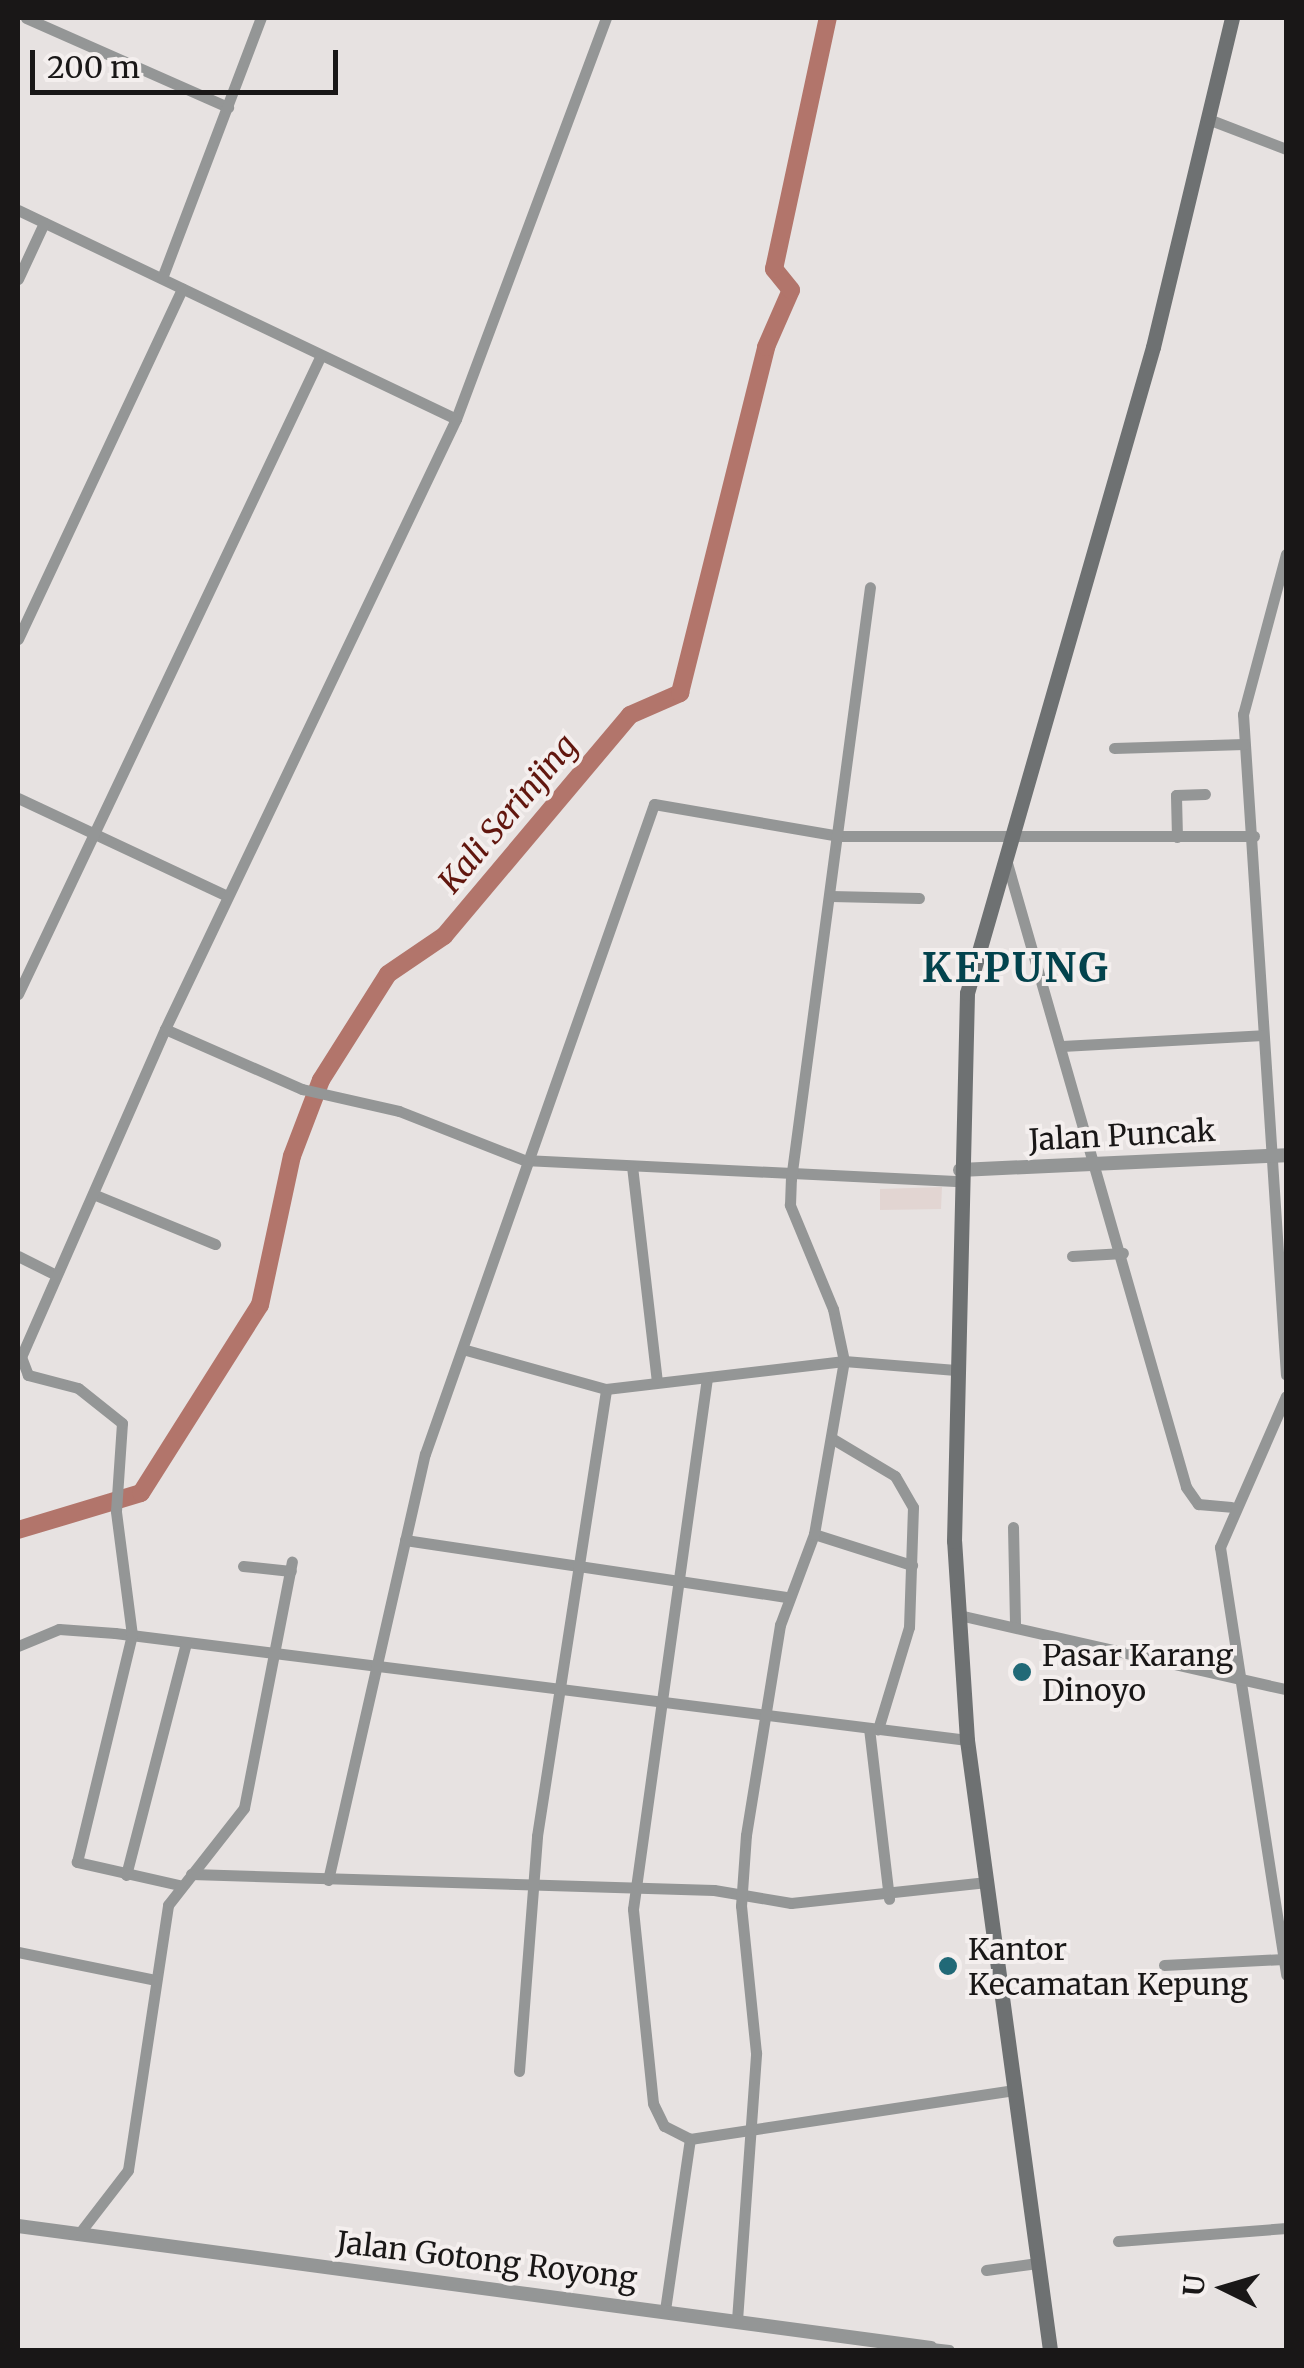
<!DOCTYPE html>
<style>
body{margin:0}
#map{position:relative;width:1304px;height:2368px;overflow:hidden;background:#e7e2e1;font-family:Merriweather,serif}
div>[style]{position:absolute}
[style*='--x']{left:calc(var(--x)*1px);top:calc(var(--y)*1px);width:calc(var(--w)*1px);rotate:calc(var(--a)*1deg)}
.built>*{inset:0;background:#e2d5d2}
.river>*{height:18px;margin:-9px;padding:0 9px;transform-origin:9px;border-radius:9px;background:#b2756b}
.minor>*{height:11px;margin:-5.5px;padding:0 5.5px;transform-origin:5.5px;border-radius:5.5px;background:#949696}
.tertiary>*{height:14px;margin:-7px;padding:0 7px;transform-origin:7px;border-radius:7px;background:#949696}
.secondary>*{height:15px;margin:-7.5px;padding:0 7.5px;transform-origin:7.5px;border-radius:7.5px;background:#6e7172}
.dots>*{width:28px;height:28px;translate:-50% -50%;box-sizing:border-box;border:5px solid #f4efee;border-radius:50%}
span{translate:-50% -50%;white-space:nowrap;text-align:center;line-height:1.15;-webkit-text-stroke:8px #f4efee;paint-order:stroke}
.street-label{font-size:30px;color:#191717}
.poi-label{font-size:30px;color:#191717}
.left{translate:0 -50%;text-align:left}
.water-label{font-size:32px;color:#61160e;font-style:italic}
.district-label{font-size:40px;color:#03434d;font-weight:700;letter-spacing:2.5px}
.frame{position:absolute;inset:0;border:20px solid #191717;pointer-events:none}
.north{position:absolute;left:1174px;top:2238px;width:100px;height:100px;-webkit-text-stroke:8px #f4efee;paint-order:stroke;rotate:275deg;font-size:28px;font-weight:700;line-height:40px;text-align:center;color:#191717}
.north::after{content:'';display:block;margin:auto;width:35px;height:45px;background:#191717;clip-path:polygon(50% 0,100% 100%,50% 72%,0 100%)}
.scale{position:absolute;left:30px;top:50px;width:308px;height:45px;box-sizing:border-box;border:5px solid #191717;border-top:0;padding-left:12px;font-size:30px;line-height:35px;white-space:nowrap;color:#191717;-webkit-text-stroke:8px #f4efee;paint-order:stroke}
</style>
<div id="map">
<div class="built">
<div style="clip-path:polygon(942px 1187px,941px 1209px,880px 1210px,880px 1189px)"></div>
</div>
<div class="river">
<div style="--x:18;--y:1530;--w:128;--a:-16.7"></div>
<div style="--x:141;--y:1493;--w:222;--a:-57.7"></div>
<div style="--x:260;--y:1305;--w:152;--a:-77.9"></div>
<div style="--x:292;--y:1156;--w:81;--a:-69.1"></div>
<div style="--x:321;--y:1080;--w:125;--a:-57.7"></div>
<div style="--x:388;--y:974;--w:68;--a:-34.2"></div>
<div style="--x:444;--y:936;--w:289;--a:-49.9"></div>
<div style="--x:630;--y:715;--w:55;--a:-23.7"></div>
<div style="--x:680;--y:693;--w:357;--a:-76"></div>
<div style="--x:766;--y:347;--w:62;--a:-66.3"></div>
<div style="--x:791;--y:290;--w:27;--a:-129"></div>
<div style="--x:774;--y:269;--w:257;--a:-77.9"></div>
</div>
<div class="minor">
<div style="--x:26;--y:18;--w:221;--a:23.8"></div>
<div style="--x:1208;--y:119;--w:84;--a:21"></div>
<div style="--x:18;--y:210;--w:485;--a:25.5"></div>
<div style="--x:162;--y:278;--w:278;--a:-69.2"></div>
<div style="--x:18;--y:279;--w:62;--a:-65.1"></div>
<div style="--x:1286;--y:554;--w:166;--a:105"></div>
<div style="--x:1243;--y:714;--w:662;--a:86.28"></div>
<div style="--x:18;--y:639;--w:387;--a:-64.9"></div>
<div style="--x:1114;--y:748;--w:130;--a:-1.8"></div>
<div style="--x:18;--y:798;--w:231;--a:25.1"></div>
<div style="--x:1177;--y:837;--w:42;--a:-91.4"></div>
<div style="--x:1176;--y:795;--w:29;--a:-2"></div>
<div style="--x:1005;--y:856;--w:656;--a:73.99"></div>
<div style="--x:1186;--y:1487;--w:21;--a:55"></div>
<div style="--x:1198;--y:1504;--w:33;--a:5"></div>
<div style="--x:831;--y:896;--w:88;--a:1.3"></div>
<div style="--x:18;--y:994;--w:705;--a:-64.63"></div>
<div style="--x:165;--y:1029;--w:150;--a:23.7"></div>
<div style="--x:302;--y:1089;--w:99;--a:12.8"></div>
<div style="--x:399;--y:1111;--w:134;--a:21.4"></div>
<div style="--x:524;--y:1160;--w:437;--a:2.8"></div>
<div style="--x:1062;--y:1046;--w:201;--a:-3.1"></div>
<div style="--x:632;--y:1166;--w:217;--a:83.4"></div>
<div style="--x:93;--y:1194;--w:132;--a:22.3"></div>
<div style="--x:18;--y:1256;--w:40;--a:26.6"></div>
<div style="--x:1072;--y:1256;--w:51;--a:-3.4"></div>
<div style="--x:466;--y:1350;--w:145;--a:15.6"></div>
<div style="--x:606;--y:1389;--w:240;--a:-6.7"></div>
<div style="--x:844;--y:1361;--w:112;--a:4.6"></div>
<div style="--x:1286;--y:1396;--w:165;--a:113.6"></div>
<div style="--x:1220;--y:1547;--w:433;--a:81.2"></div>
<div style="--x:833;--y:1439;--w:72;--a:30.8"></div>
<div style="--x:895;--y:1476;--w:36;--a:60"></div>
<div style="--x:913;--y:1507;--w:120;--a:91.9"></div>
<div style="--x:909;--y:1627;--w:107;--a:106.9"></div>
<div style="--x:1013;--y:1527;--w:99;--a:88.8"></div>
<div style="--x:814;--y:1534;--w:103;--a:17.6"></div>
<div style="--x:405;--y:1540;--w:387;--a:8.5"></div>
<div style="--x:243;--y:1566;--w:48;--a:5.9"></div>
<div style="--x:959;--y:1615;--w:335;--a:12.8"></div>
<div style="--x:18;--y:1646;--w:44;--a:-22.5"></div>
<div style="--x:59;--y:1629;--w:56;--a:4.1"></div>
<div style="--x:115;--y:1633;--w:859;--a:7.16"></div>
<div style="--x:869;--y:1728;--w:172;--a:83.3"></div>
<div style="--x:191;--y:1874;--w:523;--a:1.75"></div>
<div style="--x:714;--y:1890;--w:78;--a:9.6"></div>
<div style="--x:791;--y:1903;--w:197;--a:-6.1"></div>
<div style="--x:126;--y:1875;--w:240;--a:-75.5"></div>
<div style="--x:328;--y:1880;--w:437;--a:-77.2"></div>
<div style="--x:425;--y:1454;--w:689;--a:-70.59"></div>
<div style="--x:654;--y:804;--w:188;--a:9.8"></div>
<div style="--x:839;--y:836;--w:415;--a:0"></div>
<div style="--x:179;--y:1885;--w:105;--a:-167.3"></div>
<div style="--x:77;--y:1862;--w:234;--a:-76.4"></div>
<div style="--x:132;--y:1635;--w:125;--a:-97.4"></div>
<div style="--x:116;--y:1511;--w:88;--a:-86.1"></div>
<div style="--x:122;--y:1423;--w:56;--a:-141.5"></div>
<div style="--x:78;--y:1388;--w:52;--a:-165.4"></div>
<div style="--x:28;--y:1375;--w:19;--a:-111"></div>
<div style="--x:21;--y:1357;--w:358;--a:-66.3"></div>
<div style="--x:165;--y:1029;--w:676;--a:-64.5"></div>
<div style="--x:456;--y:419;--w:428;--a:-69.5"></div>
<div style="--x:18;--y:1952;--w:136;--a:11.5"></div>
<div style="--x:1164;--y:1965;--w:120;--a:-2.9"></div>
<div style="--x:519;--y:2071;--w:236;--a:-85.6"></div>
<div style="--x:537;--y:1836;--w:452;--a:-81.2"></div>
<div style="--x:690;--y:2139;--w:29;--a:-153"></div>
<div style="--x:664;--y:2126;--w:25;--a:-116"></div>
<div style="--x:653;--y:2103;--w:195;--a:-95.9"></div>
<div style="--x:633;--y:1909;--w:536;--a:-82.07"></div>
<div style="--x:78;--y:2235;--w:82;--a:-52.4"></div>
<div style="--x:128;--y:2170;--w:268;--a:-81.4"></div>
<div style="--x:168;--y:1905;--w:123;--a:-51.9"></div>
<div style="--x:244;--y:1808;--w:251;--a:-79"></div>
<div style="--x:1118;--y:2241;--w:169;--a:-4.4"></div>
<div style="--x:986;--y:2270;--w:52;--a:-7.7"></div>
<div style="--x:665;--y:2310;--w:173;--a:-81.7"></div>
<div style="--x:690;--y:2139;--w:328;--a:-8.6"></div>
<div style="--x:737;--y:2320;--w:268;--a:-85.9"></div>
<div style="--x:756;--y:2053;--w:148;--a:-95.8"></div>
<div style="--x:741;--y:1906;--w:71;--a:-86"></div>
<div style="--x:746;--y:1835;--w:213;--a:-80.8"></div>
<div style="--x:780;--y:1625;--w:97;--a:-69.5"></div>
<div style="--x:814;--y:1534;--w:176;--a:-80.2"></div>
<div style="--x:844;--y:1361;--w:53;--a:-101.9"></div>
<div style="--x:833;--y:1309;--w:113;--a:-112.5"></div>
<div style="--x:790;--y:1205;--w:26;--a:-88"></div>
<div style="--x:791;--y:1179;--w:597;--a:-82.4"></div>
<div style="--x:931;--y:2348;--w:18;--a:6"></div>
</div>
<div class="tertiary">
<div style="--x:960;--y:1170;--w:326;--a:-2.6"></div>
<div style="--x:18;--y:2226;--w:921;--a:7.61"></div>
</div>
<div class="secondary">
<div style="--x:1050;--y:2350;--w:616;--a:-97.75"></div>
<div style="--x:967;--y:1740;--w:199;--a:-93.7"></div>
<div style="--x:954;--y:1541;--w:548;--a:-88.64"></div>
<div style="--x:967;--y:993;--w:672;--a:-73.94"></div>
<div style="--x:1153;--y:347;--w:338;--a:-76.5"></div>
</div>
<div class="dots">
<div style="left:1022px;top:1672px;background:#216977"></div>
<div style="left:948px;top:1966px;background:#216977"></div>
</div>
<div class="street-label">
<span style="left:1122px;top:1135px;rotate:-3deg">Jalan Puncak</span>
<span style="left:487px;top:2260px;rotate:7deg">Jalan Gotong Royong</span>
</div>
<div class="poi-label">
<span class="left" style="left:1042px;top:1672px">Pasar Karang<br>Dinoyo</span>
<span class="left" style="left:968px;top:1966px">Kantor<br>Kecamatan Kepung</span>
</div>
<div class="water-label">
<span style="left:508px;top:814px;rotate:-50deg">Kali Serinjing</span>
</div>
<div class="district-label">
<span style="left:1016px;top:968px">KEPUNG</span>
</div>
<div class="frame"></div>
<div class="north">U</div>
<div class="scale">200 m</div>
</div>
